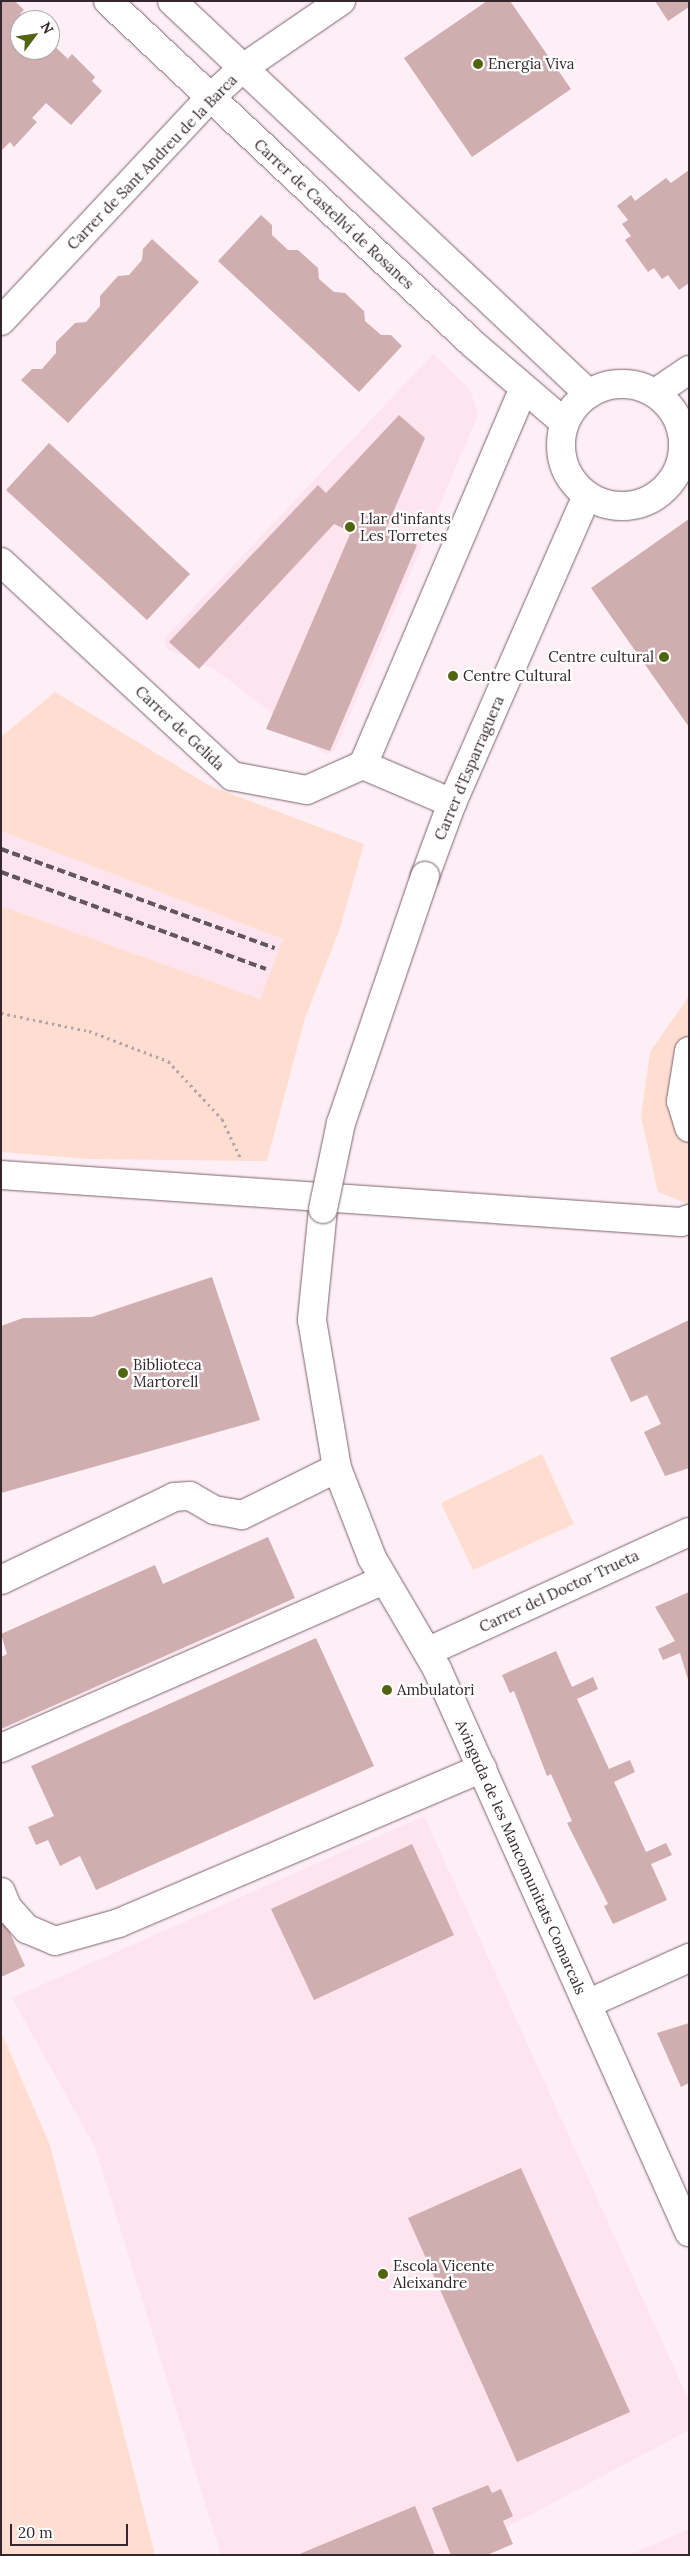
<!DOCTYPE html>
<meta charset="utf-8">
<style>
body{margin:0}
#map{position:relative;width:690px;height:2556px;overflow:hidden;background:#fdeff5;font-family:Lora,serif}
div>[style]{position:absolute}
[style*='--x']{left:calc(var(--x)*1px);top:calc(var(--y)*1px);width:calc(var(--w)*1px);rotate:calc(var(--a)*1deg)}
.built>*{inset:0;background:#fde4ef}
.green>*{inset:0;background:#ffded1}
.building>*{inset:0;background:#d0adae}
.path>*{height:3px;margin-top:-1.5px;transform-origin:0;background:repeating-linear-gradient(90deg,#b2a4aa 0 2.5px,transparent 0 6.5px)}
.roads{filter:drop-shadow(0 0 1px #7d616e) drop-shadow(0 0 1px #7d616e)}
.minor>*{height:28px;margin:-14px;padding:0 14px;transform-origin:14px;border-radius:14px;background:#fff}
.minor>.ring{margin:-14px;padding:0;box-sizing:content-box;background:none;border:28px solid #fff;border-radius:50%}
.rail>*{height:4px;margin-top:-2px;transform-origin:0;background:repeating-linear-gradient(90deg,#62555b 0 8px,transparent 0 12px)}
.bridges{filter:drop-shadow(0 0 1px #7d616e) drop-shadow(0 0 1px #7d616e)}
.minor-bridge>*{height:28px;margin:-14px;padding:0 14px;transform-origin:14px;border-radius:14px;background:#fff}
.dots>*{width:14px;height:14px;translate:-50% -50%;box-sizing:border-box;border:2px solid #fff;border-radius:50%}
span{translate:-50% -50%;white-space:nowrap;text-align:center;line-height:1.15;-webkit-text-stroke:4.5px #fff;paint-order:stroke}
.poi-label{font-size:15px;color:#34272d}
.left{translate:0 -50%;text-align:left}
.right{translate:-100% -50%;text-align:right}
.street-label{font-size:15px;color:#34272d}
.frame{position:absolute;inset:0;border:2px solid #34272d;pointer-events:none}
.north{position:absolute;left:10px;top:10px;width:50px;height:50px;box-sizing:border-box;background:#fff;border:1px solid #aea9ab;border-radius:50%;rotate:59deg;font-size:14px;font-weight:700;line-height:20px;text-align:center;color:#34272d}
.north::after{content:'';display:block;margin:auto;width:18px;height:22px;background:#51640f;clip-path:polygon(50% 0,100% 100%,50% 72%,0 100%)}
.scale{position:absolute;left:10px;top:2524px;width:118px;height:22px;box-sizing:border-box;border:2px solid #34272d;border-top:0;padding-left:6px;font-size:15px;line-height:18px;white-space:nowrap;color:#34272d;-webkit-text-stroke:4px #fff;paint-order:stroke}
</style>
<div id="map">
<div class="built">
<div style="clip-path:polygon(433px 354px,470px 389px,478px 415px,334px 752px,325px 754px,216px 670px,167px 649px,164px 639px)"></div>
<div style="clip-path:polygon(1px 831px,283px 939px,261px 999px,1px 906px)"></div>
<div style="clip-path:polygon(424px 1816px,689px 2401px,689px 2430px,455px 2555px,221px 2555px,95px 2147px,12px 1998px)"></div>
<div style="clip-path:polygon(689px 2529px,689px 2555px,629px 2555px)"></div>
</div>
<div class="green">
<div style="clip-path:polygon(55px 692px,210px 786px,364px 844px,339px 931px,305px 1018px,267px 1161px,90px 1159px,1px 1152px,1px 906px,260px 999px,283px 939px,1px 831px,1px 737px)"></div>
<div style="clip-path:polygon(689px 996px,689px 1204px,658px 1192px,641px 1116px,650px 1052px)"></div>
<div style="clip-path:polygon(542px 1454px,574px 1524px,473px 1570px,441px 1503px)"></div>
<div style="clip-path:polygon(1px 2032px,50px 2145px,155px 2555px,1px 2555px)"></div>
</div>
<div class="building">
<div style="clip-path:polygon(1px 1px,15px 1px,24px 10px,20px 14px,27px 20px,20px 20px,20px 50px,50px 50px,50px 42px,68px 59px,72px 54px,95px 77px,92px 81px,102px 91px,71px 125px,46px 103px,32px 118px,37px 122px,14px 147px,10px 142px,1px 151px)"></div>
<div style="clip-path:polygon(487px 1px,510px 1px,571px 89px,472px 157px,404px 58px)"></div>
<div style="clip-path:polygon(655px 1px,689px 1px,689px 7px,668px 21px)"></div>
<div style="clip-path:polygon(689px 170px,689px 283px,679px 290px,668px 275px,662px 279px,654px 268px,648px 272px,625px 240px,631px 236px,622px 224px,628px 220px,617px 206px,631px 195px,635px 201px,666px 178px,671px 183px)"></div>
<div style="clip-path:polygon(261px 215px,272px 225px,272px 235px,288px 250px,298px 250px,318px 268px,319px 279px,334px 292px,345px 293px,364px 311px,365px 321px,381px 335px,391px 335px,402px 346px,359px 392px,218px 261px)"></div>
<div style="clip-path:polygon(152px 239px,199px 282px,68px 423px,21px 380px,32px 369px,42px 369px,56px 353px,56px 342px,75px 323px,86px 322px,100px 306px,100px 296px,118px 276px,129px 275px,142px 260px,143px 249px)"></div>
<div style="clip-path:polygon(399px 415px,425px 438px,385px 531px,417px 545px,330px 751px,266px 729px,351px 532px,334px 524px,199px 669px,169px 642px,318px 485px,326px 493px)"></div>
<div style="clip-path:polygon(49px 443px,190px 574px,147px 620px,6px 490px)"></div>
<div style="clip-path:polygon(689px 519px,689px 727px,591px 588px)"></div>
<div style="clip-path:polygon(212px 1277px,260px 1420px,1px 1493px,1px 1326px,23px 1318px,92px 1317px)"></div>
<div style="clip-path:polygon(689px 1320px,689px 1468px,665px 1476px,644px 1432px,661px 1424px,647px 1395px,631px 1402px,610px 1358px)"></div>
<div style="clip-path:polygon(268px 1537px,295px 1598px,1px 1729px,1px 1657px,7px 1654px,1px 1634px,155px 1565px,163px 1584px)"></div>
<div style="clip-path:polygon(689px 1592px,689px 1683px,680px 1653px,663px 1660px,658px 1649px,675px 1641px,655px 1607px)"></div>
<div style="clip-path:polygon(316px 1638px,374px 1766px,96px 1890px,80px 1856px,60px 1866px,48px 1840px,36px 1845px,28px 1827px,54px 1816px,31px 1766px)"></div>
<div style="clip-path:polygon(556px 1651px,572px 1687px,593px 1677px,598px 1689px,577px 1699px,609px 1769px,630px 1760px,635px 1772px,614px 1782px,646px 1852px,666px 1843px,672px 1855px,651px 1864px,667px 1900px,613px 1924px,604px 1906px,608px 1904px,567px 1823px,572px 1821px,551px 1774px,547px 1776px,514px 1691px,510px 1693px,502px 1675px)"></div>
<div style="clip-path:polygon(412px 1844px,454px 1935px,314px 2000px,271px 1909px)"></div>
<div style="clip-path:polygon(1px 1913px,25px 1966px,1px 1977px)"></div>
<div style="clip-path:polygon(689px 2023px,689px 2083px,681px 2087px,657px 2033px)"></div>
<div style="clip-path:polygon(521px 2168px,630px 2412px,517px 2462px,408px 2218px)"></div>
<div style="clip-path:polygon(488px 2485px,492px 2493px,501px 2489px,513px 2516px,503px 2521px,513px 2544px,487px 2555px,451px 2555px,432px 2508px)"></div>
<div style="clip-path:polygon(415px 2506px,435px 2555px,297px 2555px)"></div>
</div>
<div class="path">
<div style="--x:1;--y:1013;--w:90;--a:11.6"></div>
<div style="--x:89;--y:1031;--w:85;--a:20.8"></div>
<div style="--x:168;--y:1061;--w:79;--a:47"></div>
<div style="--x:222;--y:1119;--w:42;--a:64.7"></div>
</div>
<div class="roads">
<div class="minor">
<div style="--x:108;--y:1;--w:501;--a:43.22"></div>
<div style="--x:473;--y:344;--w:121;--a:40.7"></div>
<div style="--x:172;--y:1;--w:573;--a:43.3"></div>
<div style="--x:1;--y:321;--w:306;--a:-46.9"></div>
<div style="--x:210;--y:98;--w:45;--a:-42.3"></div>
<div style="--x:243;--y:68;--w:119;--a:-34.4"></div>
<div class="ring" style="left:561px;top:384px;width:94px;height:94px"></div>
<div style="--x:655;--y:393;--w:41;--a:-34.1"></div>
<div style="--x:1;--y:562;--w:315;--a:42.8"></div>
<div style="--x:232;--y:776;--w:76;--a:10.6"></div>
<div style="--x:307;--y:790;--w:61;--a:-24.1"></div>
<div style="--x:363;--y:765;--w:97;--a:23.1"></div>
<div style="--x:363;--y:765;--w:409;--a:-66.9"></div>
<div style="--x:425;--y:876;--w:78;--a:-69.7"></div>
<div style="--x:452;--y:803;--w:335;--a:-66.3"></div>
<div style="--x:689;--y:1051;--w:51;--a:99.1"></div>
<div style="--x:681;--y:1101;--w:28;--a:73"></div>
<div style="--x:1;--y:1175;--w:682;--a:3.95"></div>
<div style="--x:681;--y:1222;--w:9;--a:-21"></div>
<div style="--x:323;--y:1209;--w:112;--a:95.7"></div>
<div style="--x:312;--y:1320;--w:150;--a:80.4"></div>
<div style="--x:337;--y:1468;--w:97;--a:68.7"></div>
<div style="--x:372;--y:1558;--w:129;--a:59.6"></div>
<div style="--x:437;--y:1669;--w:617;--a:65.89"></div>
<div style="--x:1;--y:1580;--w:192;--a:-25.6"></div>
<div style="--x:174;--y:1497;--w:16;--a:-4"></div>
<div style="--x:190;--y:1496;--w:28;--a:30"></div>
<div style="--x:214;--y:1510;--w:28;--a:10"></div>
<div style="--x:242;--y:1515;--w:106;--a:-26.3"></div>
<div style="--x:429;--y:1651;--w:286;--a:-24.6"></div>
<div style="--x:1;--y:1748;--w:417;--a:-23.7"></div>
<div style="--x:1;--y:1892;--w:16;--a:68"></div>
<div style="--x:7;--y:1907;--w:30;--a:48"></div>
<div style="--x:27;--y:1929;--w:30;--a:23"></div>
<div style="--x:55;--y:1941;--w:66;--a:-15.7"></div>
<div style="--x:119;--y:1923;--w:395;--a:-23.1"></div>
<div style="--x:587;--y:2004;--w:112;--a:-24.3"></div>
</div>
</div>
<div class="rail">
<div style="--x:1;--y:849;--w:291;--a:19.9"></div>
<div style="--x:1;--y:872;--w:282;--a:20.1"></div>
</div>
<div class="bridges">
<div class="minor-bridge">
<div style="--x:323;--y:1209;--w:88;--a:-78.2"></div>
<div style="--x:341;--y:1123;--w:261;--a:-71.2"></div>
</div>
</div>
<div class="dots">
<div style="left:478px;top:64px;background:#51640f"></div>
<div style="left:350px;top:527px;background:#51640f"></div>
<div style="left:664px;top:657px;background:#51640f"></div>
<div style="left:453px;top:676px;background:#51640f"></div>
<div style="left:123px;top:1373px;background:#51640f"></div>
<div style="left:387px;top:1690px;background:#51640f"></div>
<div style="left:383px;top:2274px;background:#51640f"></div>
</div>
<div class="poi-label">
<span class="left" style="left:488px;top:64px">Energia Viva</span>
<span class="left" style="left:360px;top:527px">Llar d'infants<br>Les Torretes</span>
<span class="right" style="left:654px;top:657px">Centre cultural</span>
<span class="left" style="left:463px;top:676px">Centre Cultural</span>
<span class="left" style="left:133px;top:1373px">Biblioteca<br>Martorell</span>
<span class="left" style="left:397px;top:1690px">Ambulatori</span>
<span class="left" style="left:393px;top:2274px">Escola Vicente<br>Aleixandre</span>
</div>
<div class="street-label">
<span style="left:152px;top:162px;rotate:-46deg">Carrer de Sant Andreu de la Barca</span>
<span style="left:334px;top:214px;rotate:43deg">Carrer de Castellví de Rosanes</span>
<span style="left:180px;top:728px;rotate:43deg">Carrer de Gelida</span>
<span style="left:469px;top:768px;rotate:-67deg">Carrer d'Esparraguera</span>
<span style="left:559px;top:1591px;rotate:-25deg">Carrer del Doctor Trueta</span>
<span style="left:521px;top:1857px;rotate:66deg">Avinguda de les Mancomunitats Comarcals</span>
</div>
<div class="frame"></div>
<div class="north">N</div>
<div class="scale">20 m</div>
</div>
